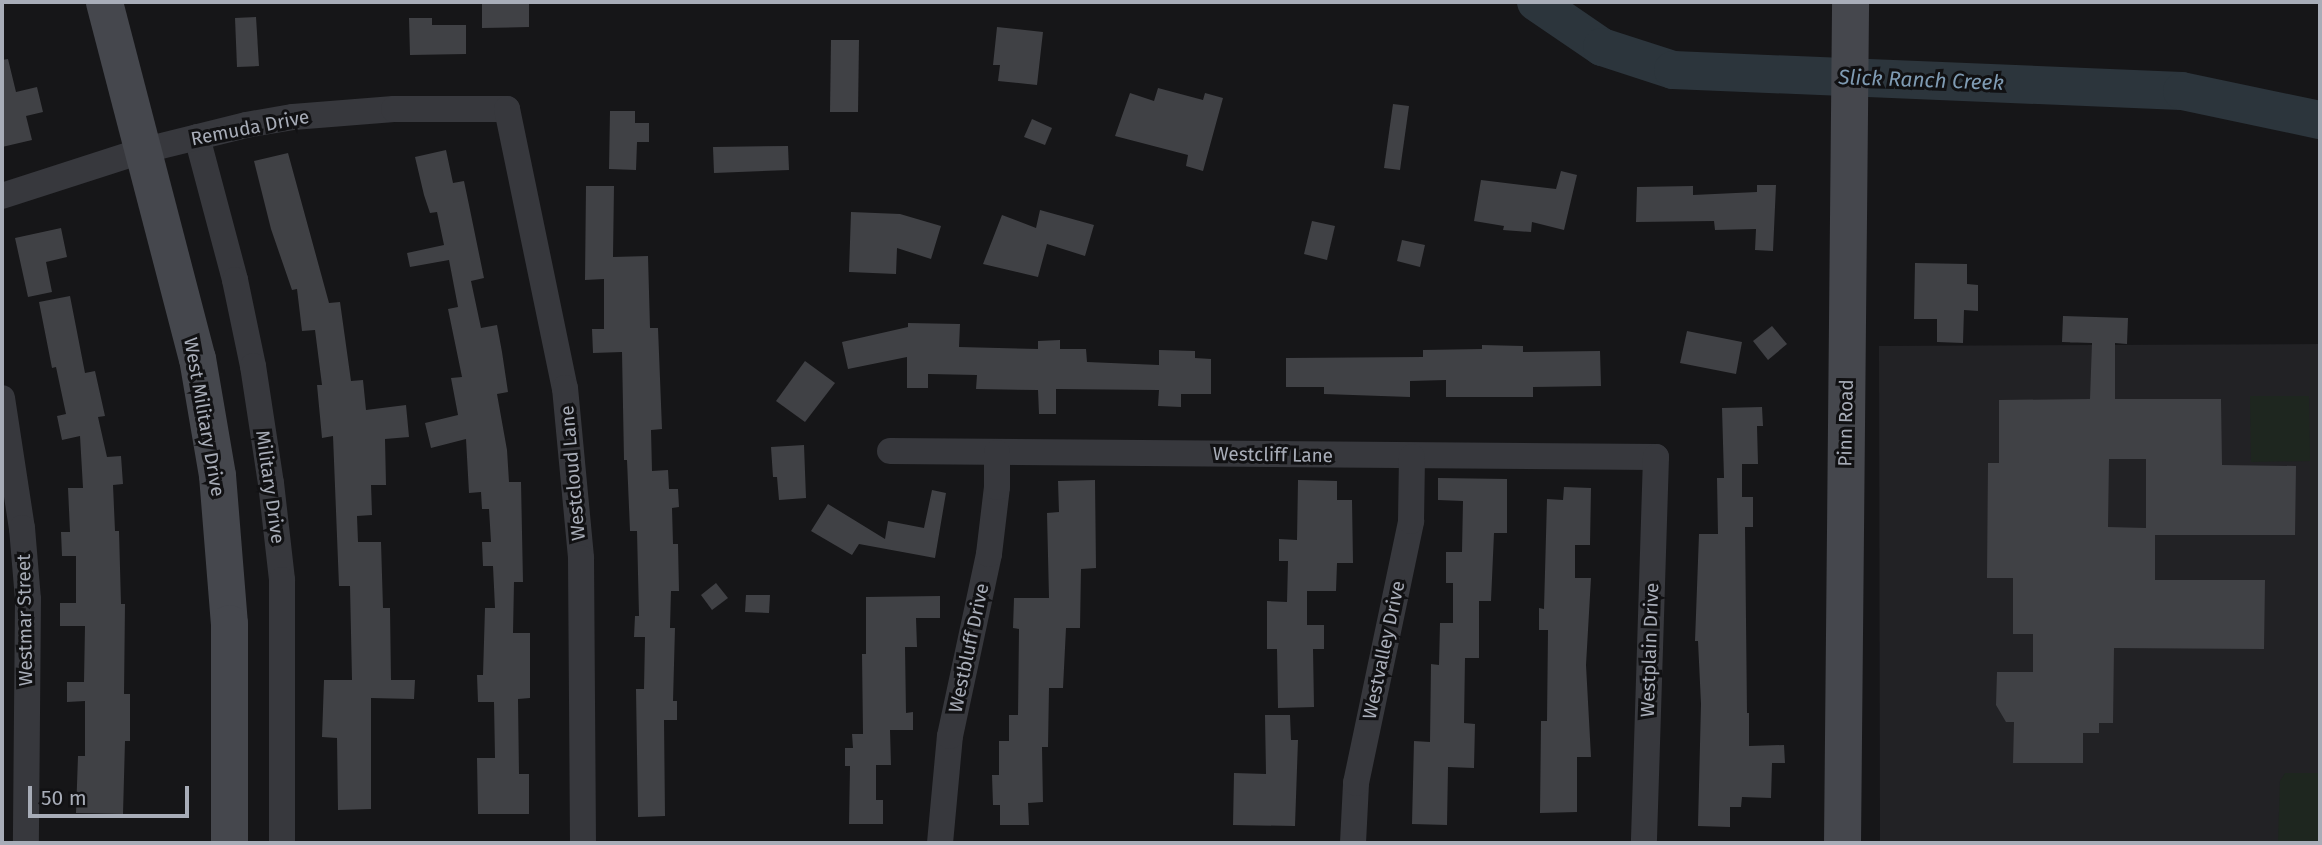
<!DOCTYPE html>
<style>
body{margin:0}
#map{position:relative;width:2322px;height:845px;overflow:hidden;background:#161618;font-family:"Fira Sans",sans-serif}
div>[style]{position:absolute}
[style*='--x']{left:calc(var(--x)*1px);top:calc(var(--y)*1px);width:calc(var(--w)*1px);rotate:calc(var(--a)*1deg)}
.built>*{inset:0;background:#222225}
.green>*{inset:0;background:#1e261f}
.river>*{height:38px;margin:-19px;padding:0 19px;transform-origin:19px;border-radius:19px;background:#2c353c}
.building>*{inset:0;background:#404145}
.street>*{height:26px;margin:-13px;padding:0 13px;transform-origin:13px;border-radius:13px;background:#37383d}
.secondary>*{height:37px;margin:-18.5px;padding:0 18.5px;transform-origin:18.5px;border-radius:18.5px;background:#45474d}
span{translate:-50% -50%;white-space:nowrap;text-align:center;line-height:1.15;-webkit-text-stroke:6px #111113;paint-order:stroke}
.street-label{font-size:19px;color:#a8adb8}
.water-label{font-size:21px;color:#7f9bb3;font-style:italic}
.frame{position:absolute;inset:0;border:4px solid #a8adb8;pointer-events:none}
.scale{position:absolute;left:28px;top:786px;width:161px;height:32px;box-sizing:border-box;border:4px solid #a8adb8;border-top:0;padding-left:9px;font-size:21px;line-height:24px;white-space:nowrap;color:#a8adb8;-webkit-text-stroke:5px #111113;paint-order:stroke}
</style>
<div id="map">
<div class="built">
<div style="clip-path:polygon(2320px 344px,2320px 843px,1880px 843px,1879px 346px)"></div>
</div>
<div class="green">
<div style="clip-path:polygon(2250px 396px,2309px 396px,2310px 461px,2251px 462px)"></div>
<div style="clip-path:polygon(2285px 773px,2320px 773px,2320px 843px,2278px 843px,2280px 781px)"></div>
</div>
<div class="river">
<div style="--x:1536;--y:2;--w:80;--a:34.3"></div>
<div style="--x:1602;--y:47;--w:75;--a:17.9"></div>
<div style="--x:1673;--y:70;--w:509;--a:2.36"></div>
<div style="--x:2182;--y:91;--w:141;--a:11.9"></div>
</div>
<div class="building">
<div style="clip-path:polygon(482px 2px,529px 2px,529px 27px,482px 28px)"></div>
<div style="clip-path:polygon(256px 17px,259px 66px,237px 67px,235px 18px)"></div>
<div style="clip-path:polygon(409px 18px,432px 18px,432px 25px,466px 25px,466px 54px,410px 55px)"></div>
<div style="clip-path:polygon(997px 27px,1043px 32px,1037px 85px,998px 81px,1000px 65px,993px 65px)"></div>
<div style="clip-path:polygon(831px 40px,859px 40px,858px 112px,830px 112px)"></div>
<div style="clip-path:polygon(8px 59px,16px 92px,37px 87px,43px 112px,26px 116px,32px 140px,2px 147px,2px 60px)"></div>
<div style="clip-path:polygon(1158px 88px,1203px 100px,1205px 93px,1223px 98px,1203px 171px,1186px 166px,1188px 155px,1115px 136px,1130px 93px,1154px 101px)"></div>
<div style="clip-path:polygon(1393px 104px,1409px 106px,1400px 170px,1384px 168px)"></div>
<div style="clip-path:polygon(610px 111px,635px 111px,635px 123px,649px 123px,649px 142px,637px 142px,636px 170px,609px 169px)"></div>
<div style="clip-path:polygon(1032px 119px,1052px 128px,1045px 145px,1024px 137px)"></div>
<div style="clip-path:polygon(788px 146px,789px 170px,714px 173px,713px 147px)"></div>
<div style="clip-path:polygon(446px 150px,453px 183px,464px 181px,469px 205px,484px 278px,471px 281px,481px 328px,497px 325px,502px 352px,508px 392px,497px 394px,507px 450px,509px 482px,521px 482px,523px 582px,514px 582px,513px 633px,530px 633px,530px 698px,518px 699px,519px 774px,529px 774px,529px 814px,478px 814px,477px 758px,495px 758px,494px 702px,478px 702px,477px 675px,483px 675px,485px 608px,495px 608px,493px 566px,483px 566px,482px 542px,491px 542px,489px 509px,482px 509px,481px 492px,469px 493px,466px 439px,431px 448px,425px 423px,458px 415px,451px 378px,462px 377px,448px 309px,458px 307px,449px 260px,410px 267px,407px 253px,444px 245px,437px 212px,430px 213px,424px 195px,415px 157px)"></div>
<div style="clip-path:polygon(288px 153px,329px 303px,340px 302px,351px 381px,363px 380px,366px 410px,406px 405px,409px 437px,385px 439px,386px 485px,371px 485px,372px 515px,357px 516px,358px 542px,381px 542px,383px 608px,390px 608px,391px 680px,415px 680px,414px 699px,371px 698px,371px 809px,338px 810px,337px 738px,322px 737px,324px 680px,352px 680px,350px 586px,339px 586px,333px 436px,322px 438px,317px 385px,322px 385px,315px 330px,302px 331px,297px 289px,292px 290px,271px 229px,254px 161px)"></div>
<div style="clip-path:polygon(1561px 171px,1577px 175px,1564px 230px,1532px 222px,1531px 232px,1503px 230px,1504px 226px,1474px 221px,1481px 180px,1556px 189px)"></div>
<div style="clip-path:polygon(1757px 185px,1776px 185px,1773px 251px,1755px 250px,1756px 229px,1715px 230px,1714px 221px,1636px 222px,1637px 187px,1693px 186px,1693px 195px,1757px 192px)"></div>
<div style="clip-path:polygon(586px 186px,614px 186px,613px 257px,648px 256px,650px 328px,658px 328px,662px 429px,651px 430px,652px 471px,668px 470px,669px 489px,678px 489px,679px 507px,672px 508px,673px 544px,678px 544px,679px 591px,671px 591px,670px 628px,675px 628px,673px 701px,677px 701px,677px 720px,664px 720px,665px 816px,638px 817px,636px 689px,644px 689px,645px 637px,634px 637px,635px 616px,639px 616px,637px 531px,630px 531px,627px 460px,624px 460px,622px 352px,593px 353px,592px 329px,604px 329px,604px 279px,585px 280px)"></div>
<div style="clip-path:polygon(1040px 210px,1094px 225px,1085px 256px,1047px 244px,1038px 277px,983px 264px,1002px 215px,1036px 228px)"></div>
<div style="clip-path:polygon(851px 212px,900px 214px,941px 226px,931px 259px,897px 248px,896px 274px,849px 272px)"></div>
<div style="clip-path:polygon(1312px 221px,1335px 226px,1327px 260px,1304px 254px)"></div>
<div style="clip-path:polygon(61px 228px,67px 257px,46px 262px,52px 292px,28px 297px,15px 238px)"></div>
<div style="clip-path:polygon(1402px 240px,1425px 245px,1420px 267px,1397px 261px)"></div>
<div style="clip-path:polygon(1915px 263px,1967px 264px,1967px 284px,1978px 285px,1978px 311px,1964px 310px,1963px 343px,1937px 342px,1937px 319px,1914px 319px)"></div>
<div style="clip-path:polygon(70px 296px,85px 373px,95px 371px,105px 416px,98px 417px,107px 457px,121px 456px,123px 484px,113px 485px,115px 531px,119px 531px,121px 604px,125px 604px,124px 694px,130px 694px,130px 741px,125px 741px,123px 814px,76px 813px,78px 756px,85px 756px,85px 701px,67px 702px,67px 682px,84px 682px,85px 626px,60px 626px,60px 603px,76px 603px,76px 556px,62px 556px,61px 532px,70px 532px,68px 488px,83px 488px,80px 436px,62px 440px,57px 416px,66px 414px,56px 367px,52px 368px,39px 302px)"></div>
<div style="clip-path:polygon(evenodd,2063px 316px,2128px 318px,2127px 344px,2115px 343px,2115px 399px,2221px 399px,2222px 465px,2296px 466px,2295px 535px,2155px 535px,2155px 580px,2265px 580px,2264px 649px,2114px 648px,2113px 723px,2099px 723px,2099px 733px,2083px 733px,2083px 763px,2013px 763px,2014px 722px,2006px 722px,1996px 705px,1997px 672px,2033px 672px,2033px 634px,2013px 634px,2013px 578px,1987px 578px,1988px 463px,1999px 463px,1999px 400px,2090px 399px,2092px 343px,2062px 342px,2063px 316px,2109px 459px,2146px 459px,2146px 528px,2108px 527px,2109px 459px)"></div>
<div style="clip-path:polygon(908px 323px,960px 324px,959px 347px,1038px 349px,1038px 341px,1060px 340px,1060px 349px,1086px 349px,1087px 362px,1159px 365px,1159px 350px,1195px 351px,1195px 358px,1211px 359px,1211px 394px,1181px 394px,1181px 407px,1158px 406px,1159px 390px,1056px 389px,1056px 414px,1039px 414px,1038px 390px,976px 389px,977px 375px,928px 374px,928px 388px,907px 388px,907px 357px,848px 369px,842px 342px,908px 327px)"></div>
<div style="clip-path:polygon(1772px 326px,1787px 344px,1768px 360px,1753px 341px)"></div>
<div style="clip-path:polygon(1687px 331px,1742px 342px,1736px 374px,1680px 363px)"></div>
<div style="clip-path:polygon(1482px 345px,1523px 346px,1523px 352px,1600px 351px,1601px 386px,1533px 387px,1533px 397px,1446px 397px,1446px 380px,1410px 381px,1410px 397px,1324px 394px,1324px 387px,1286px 387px,1286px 358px,1423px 357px,1423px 350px,1482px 349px)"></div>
<div style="clip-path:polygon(805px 361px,835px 383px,805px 422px,776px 401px)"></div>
<div style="clip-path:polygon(1762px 407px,1763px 426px,1757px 426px,1758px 464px,1742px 464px,1742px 497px,1753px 497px,1753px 527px,1745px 527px,1747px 713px,1749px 713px,1749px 746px,1784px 745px,1785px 763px,1772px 763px,1771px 798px,1742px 797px,1741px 807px,1730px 807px,1730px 827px,1698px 826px,1701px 704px,1698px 641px,1695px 641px,1699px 534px,1718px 534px,1717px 478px,1724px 478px,1722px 408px)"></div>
<div style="clip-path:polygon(804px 445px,806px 498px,779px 500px,777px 477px,773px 477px,771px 447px)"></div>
<div style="clip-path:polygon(1438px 478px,1507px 479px,1507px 533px,1494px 533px,1491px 601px,1479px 601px,1479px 658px,1465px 658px,1464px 723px,1475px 724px,1474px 768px,1448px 767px,1447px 825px,1412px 824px,1414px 741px,1430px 742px,1431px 664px,1439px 665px,1440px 623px,1453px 623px,1453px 583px,1446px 583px,1446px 552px,1462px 552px,1463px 501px,1438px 500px)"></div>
<div style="clip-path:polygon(1095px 480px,1096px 568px,1081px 569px,1080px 628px,1066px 628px,1063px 688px,1049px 688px,1048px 747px,1042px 747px,1043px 802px,1028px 803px,1029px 825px,1000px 825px,1000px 805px,993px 805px,992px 775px,999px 775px,999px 741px,1009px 741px,1009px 715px,1018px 715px,1019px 629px,1013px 628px,1014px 598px,1049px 598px,1047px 513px,1059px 512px,1058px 481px)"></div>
<div style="clip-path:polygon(1298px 480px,1337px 481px,1337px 500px,1352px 500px,1353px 563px,1337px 563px,1336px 591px,1307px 591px,1307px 625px,1324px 625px,1324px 649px,1313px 649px,1314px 707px,1278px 708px,1277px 649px,1267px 649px,1267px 601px,1287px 602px,1288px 561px,1279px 561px,1279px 539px,1297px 540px)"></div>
<div style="clip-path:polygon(1564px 487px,1591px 488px,1590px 545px,1575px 545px,1575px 578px,1591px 578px,1586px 665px,1591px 757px,1577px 757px,1577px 812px,1540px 813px,1541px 721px,1547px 721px,1548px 630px,1539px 630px,1539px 608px,1544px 609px,1547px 499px,1563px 500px)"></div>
<div style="clip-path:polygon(932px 490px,946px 493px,935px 558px,859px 544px,852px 555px,811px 531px,828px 504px,885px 539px,888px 521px,924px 528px)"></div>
<div style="clip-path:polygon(716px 583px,728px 598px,712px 610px,701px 595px)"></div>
<div style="clip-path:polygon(746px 595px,770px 595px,769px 613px,745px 612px)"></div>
<div style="clip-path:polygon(940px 596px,940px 618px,916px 618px,917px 647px,905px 647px,906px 713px,913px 712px,913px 730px,890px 730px,891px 765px,876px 765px,876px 800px,883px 800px,883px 824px,849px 824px,850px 766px,845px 766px,845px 748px,853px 748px,852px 734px,863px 734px,862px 654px,866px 654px,866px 597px)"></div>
<div style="clip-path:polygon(1265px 715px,1290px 715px,1291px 740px,1298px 740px,1295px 826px,1233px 825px,1234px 773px,1266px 774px)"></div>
</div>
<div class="street">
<div style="--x:197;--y:137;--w:148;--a:75.1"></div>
<div style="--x:235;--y:280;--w:88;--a:78.2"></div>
<div style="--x:253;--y:366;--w:118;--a:81.3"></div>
<div style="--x:271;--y:483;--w:98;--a:83.5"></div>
<div style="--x:282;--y:580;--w:263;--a:90"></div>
<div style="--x:2;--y:196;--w:146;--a:-17.9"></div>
<div style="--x:141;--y:151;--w:108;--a:-13.9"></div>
<div style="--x:246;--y:125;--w:48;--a:-9.7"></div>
<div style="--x:293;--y:117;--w:101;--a:-4.5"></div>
<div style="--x:394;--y:109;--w:113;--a:0"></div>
<div style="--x:507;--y:109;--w:285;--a:78.3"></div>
<div style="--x:565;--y:388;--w:171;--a:84.6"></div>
<div style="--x:581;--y:558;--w:285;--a:89.6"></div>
<div style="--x:2;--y:398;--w:132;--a:81.3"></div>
<div style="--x:22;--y:528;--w:71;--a:85.2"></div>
<div style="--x:28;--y:599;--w:244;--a:90.5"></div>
<div style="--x:890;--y:451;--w:766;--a:0.45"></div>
<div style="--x:1656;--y:457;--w:386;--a:91.8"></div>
<div style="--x:940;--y:843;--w:107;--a:-84.7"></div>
<div style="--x:950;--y:736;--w:186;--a:-77.9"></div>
<div style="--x:989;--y:554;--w:67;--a:-83.2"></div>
<div style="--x:997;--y:487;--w:34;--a:-90"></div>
<div style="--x:1353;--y:843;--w:60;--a:-87.1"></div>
<div style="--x:1356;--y:783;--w:268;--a:-78.1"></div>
<div style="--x:1411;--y:521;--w:64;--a:-89.1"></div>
</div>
<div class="secondary">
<div style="--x:104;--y:2;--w:368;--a:75.4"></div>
<div style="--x:197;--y:358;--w:119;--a:80.3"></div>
<div style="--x:217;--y:475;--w:148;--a:85.4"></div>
<div style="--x:229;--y:623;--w:220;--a:90"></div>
<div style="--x:1842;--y:843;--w:841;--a:-89.45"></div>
</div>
<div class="street-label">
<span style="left:250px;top:128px;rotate:-11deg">Remuda Drive</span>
<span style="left:204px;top:417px;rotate:80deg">West Military Drive</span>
<span style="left:1846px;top:423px;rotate:-89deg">Pinn Road</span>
<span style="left:1273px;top:455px;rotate:1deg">Westcliff Lane</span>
<span style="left:573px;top:473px;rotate:-95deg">Westcloud Lane</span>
<span style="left:270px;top:487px;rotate:82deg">Military Drive</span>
<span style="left:25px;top:620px;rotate:-91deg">Westmar Street</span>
<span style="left:969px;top:648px;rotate:-78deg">Westbluff Drive</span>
<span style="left:1384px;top:650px;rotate:-78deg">Westvalley Drive</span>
<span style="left:1650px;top:650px;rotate:-88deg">Westplain Drive</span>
</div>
<div class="water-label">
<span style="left:1921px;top:80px;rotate:2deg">Slick Ranch Creek</span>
</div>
<div class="frame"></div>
<div class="scale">50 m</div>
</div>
